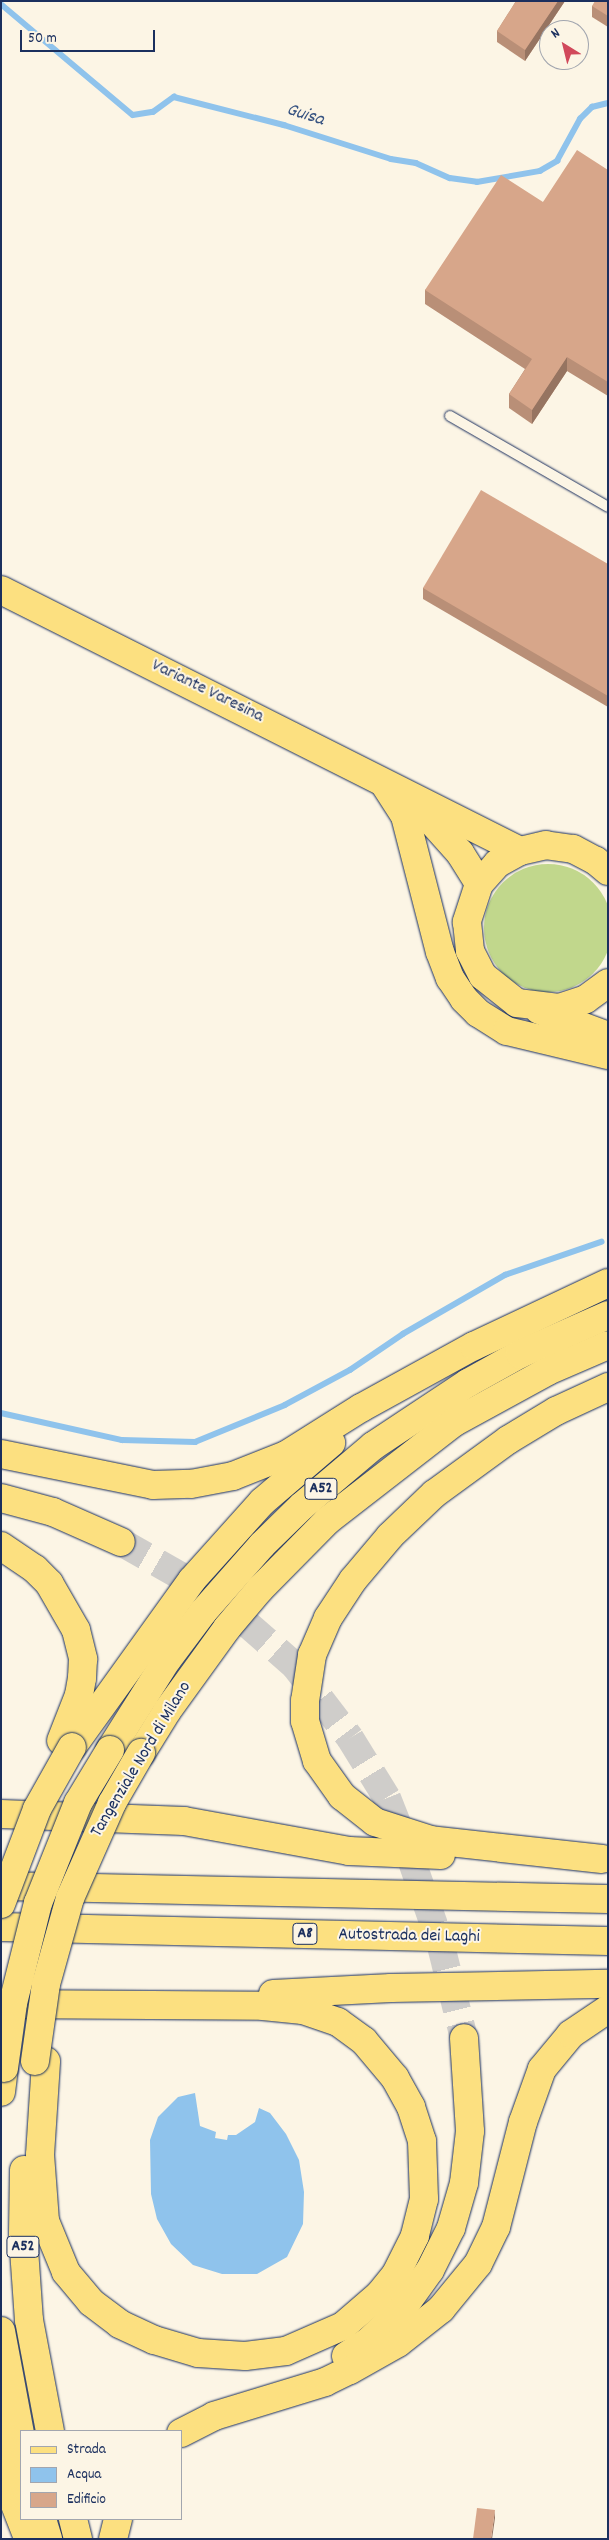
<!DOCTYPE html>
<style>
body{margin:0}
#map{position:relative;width:609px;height:2540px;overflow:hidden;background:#fcf5e5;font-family:Dekko,sans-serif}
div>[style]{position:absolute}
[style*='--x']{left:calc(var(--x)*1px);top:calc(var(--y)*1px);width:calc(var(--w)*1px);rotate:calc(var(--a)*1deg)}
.green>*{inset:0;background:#c1d78c}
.round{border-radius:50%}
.water>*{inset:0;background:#8fc3ec}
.stream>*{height:5.5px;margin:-2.75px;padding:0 2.75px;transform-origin:2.75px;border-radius:2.75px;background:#8fc3ec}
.motorway-tunnel>*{height:28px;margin-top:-14px;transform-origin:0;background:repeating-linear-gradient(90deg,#cfcdca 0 28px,transparent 0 42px)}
.roads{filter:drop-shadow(0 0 1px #1b2f5e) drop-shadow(0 0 1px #1b2f5e)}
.service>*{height:10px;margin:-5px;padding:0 5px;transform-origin:5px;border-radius:5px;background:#fcf5e5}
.primary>*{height:28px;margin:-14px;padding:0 14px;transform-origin:14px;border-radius:14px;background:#fce080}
.motorway>*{height:28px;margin:-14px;padding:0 14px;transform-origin:14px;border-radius:14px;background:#fce080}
.bridges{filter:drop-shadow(0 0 1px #1b2f5e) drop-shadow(0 0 1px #1b2f5e)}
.motorway-bridge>*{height:28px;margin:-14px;padding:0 14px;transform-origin:14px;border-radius:14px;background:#fce080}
.wall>*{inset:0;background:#b98f77}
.shaded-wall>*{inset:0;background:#967461}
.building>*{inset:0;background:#d7a68a}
span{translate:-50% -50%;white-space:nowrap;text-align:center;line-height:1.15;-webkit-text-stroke:4px #fcf5e5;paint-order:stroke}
.shield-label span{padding:1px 4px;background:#fcf5e5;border:1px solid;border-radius:4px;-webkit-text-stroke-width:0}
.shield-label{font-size:16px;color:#1b2f5e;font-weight:700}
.street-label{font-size:18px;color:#1b2f5e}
.water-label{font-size:19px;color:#385482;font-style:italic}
.frame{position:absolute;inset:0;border:2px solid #1b2f5e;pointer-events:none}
.legend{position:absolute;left:20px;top:2430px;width:162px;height:90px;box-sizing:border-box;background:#fcf5e5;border:1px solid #a2a6af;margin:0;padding:6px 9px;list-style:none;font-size:15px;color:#1b2f5e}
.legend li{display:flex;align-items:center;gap:10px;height:25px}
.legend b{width:25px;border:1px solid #a2a6af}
.north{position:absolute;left:539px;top:20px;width:50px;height:50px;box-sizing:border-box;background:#fcf5e5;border:1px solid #a2a6af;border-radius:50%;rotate:324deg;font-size:14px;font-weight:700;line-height:20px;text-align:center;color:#1b2f5e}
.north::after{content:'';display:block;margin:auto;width:18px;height:22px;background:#d1495b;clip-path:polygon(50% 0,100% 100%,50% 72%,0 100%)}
.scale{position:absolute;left:20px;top:30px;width:135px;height:22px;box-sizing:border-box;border:2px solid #1b2f5e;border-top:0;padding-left:6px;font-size:15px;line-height:18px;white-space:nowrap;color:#1b2f5e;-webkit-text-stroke:4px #fcf5e5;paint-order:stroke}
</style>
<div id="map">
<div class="green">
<div class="round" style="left:484px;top:864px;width:128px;height:128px"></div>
</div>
<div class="water">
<div style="clip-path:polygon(195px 2093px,200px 2126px,216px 2132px,215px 2138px,227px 2140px,228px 2135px,236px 2135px,255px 2122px,259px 2108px,270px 2113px,286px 2134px,299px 2160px,304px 2192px,303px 2224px,287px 2257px,257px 2274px,222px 2274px,193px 2265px,171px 2244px,157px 2219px,151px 2194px,150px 2140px,158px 2117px,178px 2097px)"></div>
</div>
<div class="stream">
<div style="--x:1;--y:4;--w:172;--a:40.1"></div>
<div style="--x:133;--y:115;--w:20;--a:-9"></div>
<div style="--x:153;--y:112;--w:26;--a:-36"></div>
<div style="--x:174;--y:97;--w:114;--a:14.3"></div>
<div style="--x:284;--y:125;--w:112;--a:17.6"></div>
<div style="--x:391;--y:159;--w:25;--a:9"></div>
<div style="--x:416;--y:163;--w:37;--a:24"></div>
<div style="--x:450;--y:178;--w:27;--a:8"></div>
<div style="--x:477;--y:182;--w:64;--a:-9.9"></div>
<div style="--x:540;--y:171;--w:20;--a:-30"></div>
<div style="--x:557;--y:161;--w:48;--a:-61.3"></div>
<div style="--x:580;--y:119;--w:17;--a:-45"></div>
<div style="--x:592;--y:107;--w:16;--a:-14"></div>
<div style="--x:1;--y:1413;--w:124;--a:12.6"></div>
<div style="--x:122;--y:1440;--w:73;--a:1.6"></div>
<div style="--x:195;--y:1442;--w:97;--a:-22.3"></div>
<div style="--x:285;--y:1405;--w:74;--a:-28.3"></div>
<div style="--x:350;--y:1370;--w:64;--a:-34.2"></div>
<div style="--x:403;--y:1334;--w:118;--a:-30"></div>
<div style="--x:505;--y:1275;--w:102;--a:-19"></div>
</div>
<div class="motorway-tunnel">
<div style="--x:121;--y:1542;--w:107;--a:29.7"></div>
<div style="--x:214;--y:1595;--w:108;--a:41.2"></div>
<div style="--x:295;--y:1666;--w:91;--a:52.6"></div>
<div style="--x:350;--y:1738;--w:70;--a:58.3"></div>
<div style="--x:387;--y:1798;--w:66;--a:68.5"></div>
<div style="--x:411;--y:1859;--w:88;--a:70.7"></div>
<div style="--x:440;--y:1942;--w:99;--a:76"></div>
</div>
<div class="roads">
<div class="service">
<div style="--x:450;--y:416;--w:182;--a:29.9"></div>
</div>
<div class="primary">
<div style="--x:1;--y:590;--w:581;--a:26.7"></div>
<div style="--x:385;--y:785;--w:37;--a:57"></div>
<div style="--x:405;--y:816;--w:140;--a:75.6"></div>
<div style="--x:440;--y:952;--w:28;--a:69"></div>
<div style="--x:450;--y:978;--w:25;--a:56"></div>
<div style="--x:464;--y:999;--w:20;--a:45"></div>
<div style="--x:478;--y:1013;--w:34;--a:32"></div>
<div style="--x:507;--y:1031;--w:104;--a:13.4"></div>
<div style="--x:416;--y:804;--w:66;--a:48.1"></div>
<div style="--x:460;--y:853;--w:36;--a:58"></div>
<div style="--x:608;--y:871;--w:16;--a:-140"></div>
<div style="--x:596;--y:861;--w:26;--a:-152"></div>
<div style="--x:573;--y:849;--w:27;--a:-172"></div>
<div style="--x:546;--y:845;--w:27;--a:167"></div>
<div style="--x:520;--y:851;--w:26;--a:151"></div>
<div style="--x:497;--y:864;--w:27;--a:132"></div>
<div style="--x:479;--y:884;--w:40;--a:108"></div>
<div style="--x:467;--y:922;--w:29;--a:84"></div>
<div style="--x:470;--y:951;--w:28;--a:63"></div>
<div style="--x:483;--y:976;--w:43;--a:38.5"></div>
<div style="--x:517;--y:1003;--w:42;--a:6.8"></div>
<div style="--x:559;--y:1008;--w:28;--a:-18"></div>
<div style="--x:586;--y:999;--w:27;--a:-36"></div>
<div style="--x:539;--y:1010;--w:74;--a:20.6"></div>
</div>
<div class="motorway">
<div style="--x:1;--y:1454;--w:155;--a:11.5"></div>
<div style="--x:153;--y:1485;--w:38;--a:-2"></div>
<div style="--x:191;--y:1484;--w:43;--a:-10.8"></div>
<div style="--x:233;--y:1476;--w:57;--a:-21.6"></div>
<div style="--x:286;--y:1455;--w:89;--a:-32.1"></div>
<div style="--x:361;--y:1408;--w:129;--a:-28.8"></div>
<div style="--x:474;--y:1346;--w:148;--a:-25.2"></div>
<div style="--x:1;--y:1498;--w:54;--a:15.1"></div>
<div style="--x:53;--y:1512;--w:74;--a:23.8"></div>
<div style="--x:1;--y:1546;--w:41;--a:34.1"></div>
<div style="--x:35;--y:1569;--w:20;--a:45"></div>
<div style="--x:49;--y:1583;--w:54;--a:60.1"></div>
<div style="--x:76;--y:1630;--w:30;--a:76"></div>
<div style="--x:83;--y:1659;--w:19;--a:93"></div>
<div style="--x:82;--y:1678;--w:17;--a:100"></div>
<div style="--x:79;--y:1695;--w:49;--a:111.4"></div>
<div style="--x:72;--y:1747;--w:206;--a:-54.3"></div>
<div style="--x:192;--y:1580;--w:105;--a:-48.1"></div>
<div style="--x:262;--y:1502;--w:91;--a:-40.5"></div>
<div style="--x:110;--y:1750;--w:107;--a:-57.7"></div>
<div style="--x:167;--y:1660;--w:60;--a:-53.1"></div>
<div style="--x:203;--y:1612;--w:89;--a:-48.6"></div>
<div style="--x:262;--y:1545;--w:56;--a:-44.3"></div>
<div style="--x:302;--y:1506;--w:93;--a:-40.2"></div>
<div style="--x:373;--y:1446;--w:114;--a:-33.6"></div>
<div style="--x:468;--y:1383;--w:60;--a:-29.1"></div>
<div style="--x:520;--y:1354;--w:96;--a:-23.9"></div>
<div style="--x:141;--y:1753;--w:49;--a:-58.2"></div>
<div style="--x:167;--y:1711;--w:102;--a:-54.1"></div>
<div style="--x:227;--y:1628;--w:51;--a:-49.8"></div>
<div style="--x:260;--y:1589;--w:97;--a:-45.4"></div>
<div style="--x:328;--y:1520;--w:158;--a:-37.8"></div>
<div style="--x:453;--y:1423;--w:108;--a:-28.7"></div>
<div style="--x:548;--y:1371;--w:65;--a:-23.4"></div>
<div style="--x:1;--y:1814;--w:183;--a:2.2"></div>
<div style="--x:184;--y:1821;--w:168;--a:10.3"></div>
<div style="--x:349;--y:1851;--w:92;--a:2.5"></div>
<div style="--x:602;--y:1859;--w:172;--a:-173.7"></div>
<div style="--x:431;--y:1840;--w:59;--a:-162.2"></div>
<div style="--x:375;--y:1822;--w:42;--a:-141.8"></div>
<div style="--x:342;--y:1796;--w:43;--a:-125.5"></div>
<div style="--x:317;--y:1761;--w:42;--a:-106.7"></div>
<div style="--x:305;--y:1721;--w:20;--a:-90"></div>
<div style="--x:305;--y:1701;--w:47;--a:-81.3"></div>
<div style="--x:312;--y:1655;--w:40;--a:-66.6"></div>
<div style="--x:328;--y:1618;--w:45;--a:-56.7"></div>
<div style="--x:353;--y:1580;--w:57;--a:-49.9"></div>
<div style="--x:390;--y:1536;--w:61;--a:-43.7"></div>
<div style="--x:434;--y:1494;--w:92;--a:-36.1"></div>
<div style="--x:508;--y:1440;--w:56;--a:-31.1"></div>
<div style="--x:556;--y:1411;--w:57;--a:-24.8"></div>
<div style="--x:1;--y:1886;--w:607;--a:1.23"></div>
<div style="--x:1;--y:1927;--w:607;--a:1.32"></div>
<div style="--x:273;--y:1994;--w:118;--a:-2.9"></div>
<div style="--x:391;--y:1988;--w:217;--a:-1.1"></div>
<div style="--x:1;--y:2004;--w:262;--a:0.4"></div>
<div style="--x:263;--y:2006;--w:40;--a:5.7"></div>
<div style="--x:303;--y:2010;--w:37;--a:19"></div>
<div style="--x:338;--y:2022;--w:32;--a:36"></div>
<div style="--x:364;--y:2041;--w:48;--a:50"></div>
<div style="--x:395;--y:2078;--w:33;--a:61"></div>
<div style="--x:411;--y:2107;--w:36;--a:72"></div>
<div style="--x:422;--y:2141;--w:58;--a:88"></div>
<div style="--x:424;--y:2199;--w:38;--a:104"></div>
<div style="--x:415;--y:2236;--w:42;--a:116.6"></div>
<div style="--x:396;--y:2274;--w:26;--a:129"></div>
<div style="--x:380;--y:2294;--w:49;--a:139.1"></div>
<div style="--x:343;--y:2326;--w:62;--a:156.3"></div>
<div style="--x:286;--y:2351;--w:41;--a:173"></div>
<div style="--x:245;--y:2356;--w:47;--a:-176.3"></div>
<div style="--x:198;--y:2353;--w:46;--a:-163.5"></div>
<div style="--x:154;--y:2340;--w:38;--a:-155"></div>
<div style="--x:120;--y:2324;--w:36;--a:-143"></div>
<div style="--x:91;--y:2302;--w:39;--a:-130"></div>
<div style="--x:66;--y:2272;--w:55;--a:-112.4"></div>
<div style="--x:45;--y:2221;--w:66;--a:-94.3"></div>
<div style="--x:40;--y:2155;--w:94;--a:-86.3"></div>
<div style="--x:1;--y:2092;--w:24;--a:-83"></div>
<div style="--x:24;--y:2170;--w:65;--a:90.9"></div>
<div style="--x:23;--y:2235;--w:85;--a:86"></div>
<div style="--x:29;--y:2320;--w:113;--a:79.3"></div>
<div style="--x:1;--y:2331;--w:110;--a:79.5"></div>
<div style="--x:346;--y:2356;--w:27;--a:-33"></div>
<div style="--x:369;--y:2341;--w:46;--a:-44.1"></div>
<div style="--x:402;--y:2309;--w:48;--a:-54.3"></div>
<div style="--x:430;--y:2270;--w:47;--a:-63.4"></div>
<div style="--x:451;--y:2228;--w:47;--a:-73.9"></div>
<div style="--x:464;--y:2183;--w:52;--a:-83.4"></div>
<div style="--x:470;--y:2131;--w:93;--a:-93.7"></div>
<div style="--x:1;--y:2422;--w:87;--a:76.8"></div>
<div style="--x:181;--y:2433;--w:37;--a:-27"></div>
<div style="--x:214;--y:2416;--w:116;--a:-17"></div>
<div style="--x:325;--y:2382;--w:28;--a:-26"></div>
<div style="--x:350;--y:2370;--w:55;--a:-29.4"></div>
<div style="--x:398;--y:2343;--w:55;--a:-38.3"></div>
<div style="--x:441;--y:2309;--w:58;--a:-50.6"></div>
<div style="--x:478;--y:2264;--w:41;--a:-64.1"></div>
<div style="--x:496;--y:2227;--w:108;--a:-75.6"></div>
<div style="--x:523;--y:2122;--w:56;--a:-70.3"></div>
<div style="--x:542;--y:2069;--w:45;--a:-50.4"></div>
<div style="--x:571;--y:2034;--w:45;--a:-34"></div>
<div style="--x:10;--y:2492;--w:49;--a:68.6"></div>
<div style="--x:42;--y:2519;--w:21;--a:73"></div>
<div style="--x:73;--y:2519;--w:21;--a:76"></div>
<div style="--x:113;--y:2539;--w:21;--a:-76"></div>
</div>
</div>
<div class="bridges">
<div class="motorway-bridge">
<div style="--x:1;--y:1904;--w:102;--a:-69.2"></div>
<div style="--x:37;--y:1809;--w:71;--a:-60.6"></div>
<div style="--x:35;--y:2061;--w:78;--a:-81.9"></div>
<div style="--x:46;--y:1984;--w:89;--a:-74.4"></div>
<div style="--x:70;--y:1898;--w:104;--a:-66.1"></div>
<div style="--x:112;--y:1803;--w:58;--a:-59.9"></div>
<div style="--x:4;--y:2068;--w:66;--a:-82.1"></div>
<div style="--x:13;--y:2003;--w:103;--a:-76"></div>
<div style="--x:38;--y:1903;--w:108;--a:-68.2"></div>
<div style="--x:78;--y:1803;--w:62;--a:-58.9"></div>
</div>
</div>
<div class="wall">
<div style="clip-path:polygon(516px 1px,565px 1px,525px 61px,497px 42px,497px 31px)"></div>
<div style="clip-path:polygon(608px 1px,608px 27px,592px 17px,592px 6px)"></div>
<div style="clip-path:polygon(608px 170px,608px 396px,567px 371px,532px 424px,509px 408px,509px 394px,525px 369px,425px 304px,425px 290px,543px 202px)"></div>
<div style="clip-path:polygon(608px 564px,608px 707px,423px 599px,423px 588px)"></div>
</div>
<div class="shaded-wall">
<div style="clip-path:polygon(558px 1px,565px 1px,525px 61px,525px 50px)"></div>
<div style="clip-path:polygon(567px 357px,567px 371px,532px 424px,532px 410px)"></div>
<div style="clip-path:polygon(495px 2510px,495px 2518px,492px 2539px,491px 2539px)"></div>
</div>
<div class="building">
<div style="clip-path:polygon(516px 1px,558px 1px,525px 50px,497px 31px)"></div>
<div style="clip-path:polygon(595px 1px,608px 1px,608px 16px,592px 6px)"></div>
<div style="clip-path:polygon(577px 150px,608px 170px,608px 382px,567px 357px,532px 410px,509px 394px,532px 359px,425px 290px,501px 175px,543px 202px)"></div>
<div style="clip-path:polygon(481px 490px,608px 564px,608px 696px,423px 588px)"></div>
<div style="clip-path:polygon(477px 2508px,495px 2510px,491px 2539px,473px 2539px)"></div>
</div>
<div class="shield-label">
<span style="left:321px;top:1489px">A52</span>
<span style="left:305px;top:1934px">A8</span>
<span style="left:23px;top:2247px">A52</span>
</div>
<div class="street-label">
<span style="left:207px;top:692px;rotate:26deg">Variante Varesina</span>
<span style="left:142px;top:1760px;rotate:-59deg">Tangenziale Nord di Milano</span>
<span style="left:409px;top:1937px;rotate:1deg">Autostrada dei Laghi</span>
</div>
<div class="water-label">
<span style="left:305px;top:116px;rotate:17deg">Guisa</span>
</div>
<div class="frame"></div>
<ul class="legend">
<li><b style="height:6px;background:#fce080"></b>Strada</li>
<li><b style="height:14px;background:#8fc3ec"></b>Acqua</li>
<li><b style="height:14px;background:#d7a68a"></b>Edificio</li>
</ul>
<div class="north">N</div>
<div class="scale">50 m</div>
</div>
